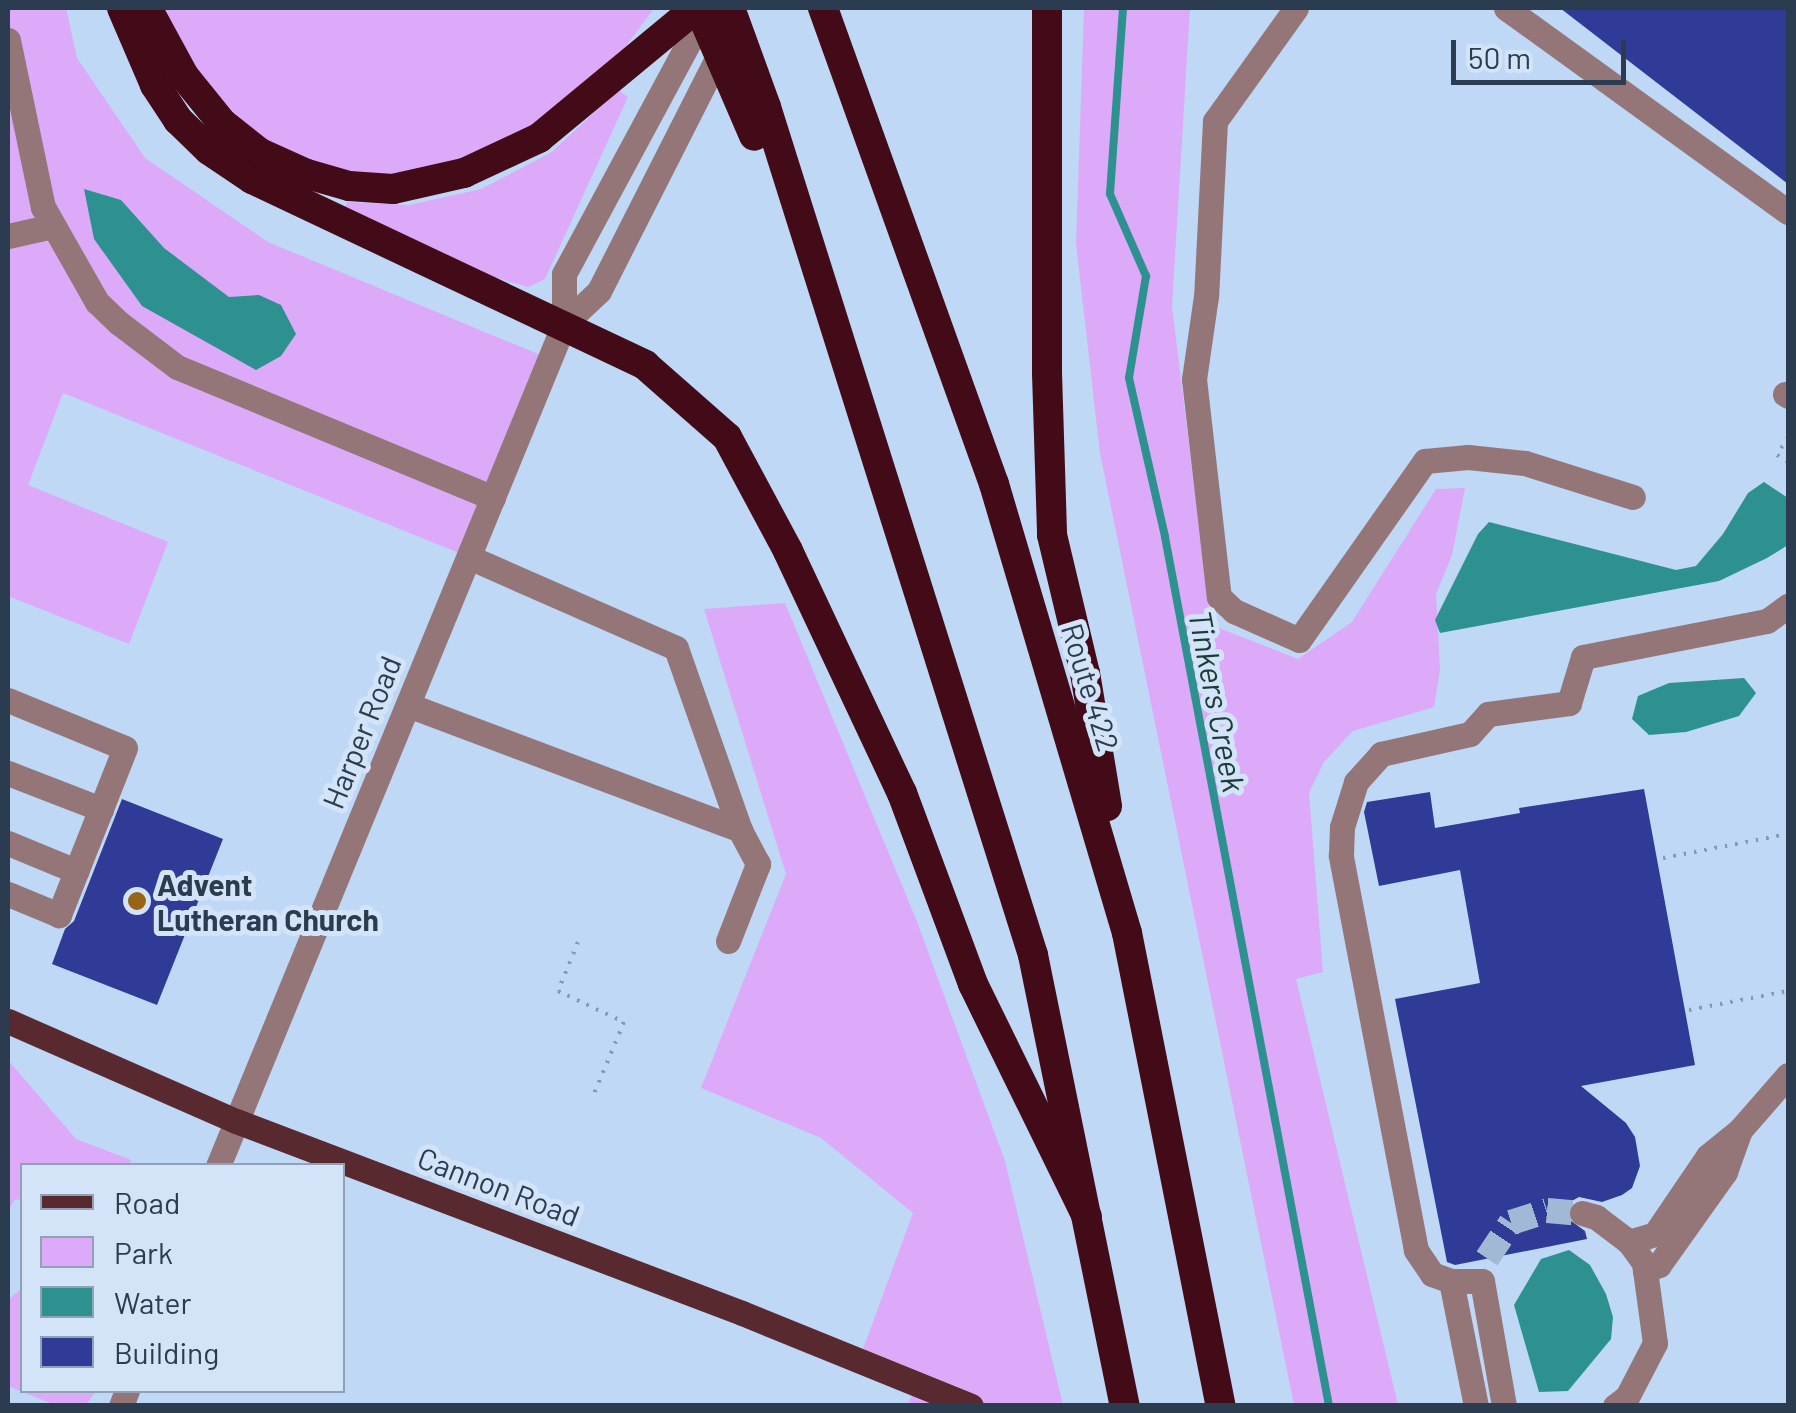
<!DOCTYPE html>
<style>
body{margin:0}
#map{position:relative;width:1796px;height:1413px;overflow:hidden;background:#bed8f6;font-family:Barlow,sans-serif}
div>[style]{position:absolute}
[style*='--x']{left:calc(var(--x)*1px);top:calc(var(--y)*1px);width:calc(var(--w)*1px);rotate:calc(var(--a)*1deg)}
.green>*{inset:0;background:#dcaaf9}
.water>*{inset:0;background:#2d928f}
.stream>*{height:8px;margin:-4px;padding:0 4px;transform-origin:4px;border-radius:4px;background:#2d928f}
.building>*{inset:0;background:#303a97}
.minor-tunnel>*{height:25px;margin-top:-12.5px;transform-origin:0;background:repeating-linear-gradient(90deg,#a1b9d5 0 25px,transparent 0 37px)}
.path>*{height:4px;margin-top:-2px;transform-origin:0;background:repeating-linear-gradient(90deg,#849ab4 0 2.5px,transparent 0 10.5px)}
.minor>*{height:25px;margin:-12.5px;padding:0 12.5px;transform-origin:12.5px;border-radius:12.5px;background:#947678}
.major>*{height:25px;margin:-12.5px;padding:0 12.5px;transform-origin:12.5px;border-radius:12.5px;background:#592930}
.highway>*{height:30px;margin:-15px;padding:0 15px;transform-origin:15px;border-radius:15px;background:#420b17}
.highway-bridge>*{height:30px;margin:-15px;padding:0 15px;transform-origin:15px;border-radius:15px;background:#420b17}
.dots>*{width:28px;height:28px;translate:-50% -50%;box-sizing:border-box;border:5px solid #d3e4f8;border-radius:50%}
span{translate:-50% -50%;white-space:nowrap;text-align:center;line-height:1.15;-webkit-text-stroke:10px #d3e4f8;paint-order:stroke}
.street-label{font-size:30px;color:#2b3c50}
.poi-label{font-size:30px;color:#2b3c50;font-weight:700}
.left{translate:0 -50%;text-align:left}
.water-label{font-size:32px;color:#1b3a38;font-style:italic}
.frame{position:absolute;inset:0;border:10px solid #2b3c50;pointer-events:none}
.legend{position:absolute;left:20px;top:1163px;width:325px;height:230px;box-sizing:border-box;background:#d3e4f8;border:2px solid #90a1b5;margin:0;padding:12px 18px;list-style:none;font-size:30px;color:#2b3c50}
.legend li{display:flex;align-items:center;gap:20px;height:50px}
.legend b{width:50px;border:2px solid #90a1b5}
.scale{position:absolute;left:1451px;top:40px;width:175px;height:45px;box-sizing:border-box;border:5px solid #2b3c50;border-top:0;padding-left:12px;font-size:30px;line-height:35px;white-space:nowrap;color:#2b3c50;-webkit-text-stroke:8px #d3e4f8;paint-order:stroke}
</style>
<div id="map">
<div class="green">
<div style="clip-path:polygon(8px 8px,66px 8px,77px 58px,145px 158px,268px 242px,550px 359px,469px 557px,63px 393px,28px 485px,168px 542px,129px 644px,8px 596px)"></div>
<div style="clip-path:polygon(160px 8px,654px 8px,624px 49px,530px 132px,450px 164px,392px 180px,314px 167px,263px 143px,209px 97px)"></div>
<div style="clip-path:polygon(1084px 8px,1190px 8px,1172px 306px,1211px 625px,1298px 659px,1352px 622px,1436px 489px,1465px 488px,1452px 555px,1436px 594px,1440px 670px,1434px 707px,1353px 731px,1324px 762px,1309px 793px,1323px 972px,1296px 979px,1398px 1405px,1294px 1405px,1100px 453px,1076px 244px)"></div>
<div style="clip-path:polygon(618px 90px,628px 97px,545px 279px,528px 287px,486px 275px,344px 213px,347px 202px,409px 205px,481px 189px,552px 152px)"></div>
<div style="clip-path:polygon(785px 603px,916px 919px,1005px 1161px,1063px 1405px,908px 1405px,916px 1384px,859px 1360px,913px 1213px,821px 1138px,701px 1088px,786px 874px,704px 609px)"></div>
<div style="clip-path:polygon(8px 1060px,76px 1139px,131px 1160px,131px 1165px,22px 1166px,22px 1199px,14px 1200px,8px 1212px)"></div>
<div style="clip-path:polygon(22px 1288px,22px 1390px,96px 1391px,86px 1405px,55px 1405px,8px 1386px,8px 1300px)"></div>
</div>
<div class="water">
<div style="clip-path:polygon(84px 189px,121px 200px,164px 248px,229px 297px,259px 295px,281px 305px,296px 334px,281px 356px,256px 370px,142px 306px,94px 239px)"></div>
<div style="clip-path:polygon(1764px 482px,1788px 498px,1788px 545px,1767px 558px,1719px 581px,1440px 633px,1435px 620px,1478px 534px,1489px 522px,1676px 570px,1696px 566px,1723px 534px,1748px 493px)"></div>
<div style="clip-path:polygon(1744px 678px,1756px 693px,1739px 716px,1686px 732px,1649px 735px,1632px 719px,1638px 696px,1669px 683px)"></div>
<div style="clip-path:polygon(1569px 1250px,1590px 1265px,1606px 1294px,1613px 1317px,1611px 1339px,1568px 1391px,1539px 1392px,1514px 1305px,1541px 1259px)"></div>
</div>
<div class="stream">
<div style="--x:1123;--y:8;--w:186;--a:94"></div>
<div style="--x:1110;--y:194;--w:90;--a:66.3"></div>
<div style="--x:1146;--y:276;--w:103;--a:99.5"></div>
<div style="--x:1129;--y:378;--w:163;--a:77.2"></div>
<div style="--x:1165;--y:537;--w:884;--a:79.31"></div>
</div>
<div class="building">
<div style="clip-path:polygon(1560px 8px,1788px 8px,1788px 184px)"></div>
<div style="clip-path:polygon(1644px 789px,1695px 1065px,1581px 1086px,1626px 1123px,1635px 1137px,1640px 1166px,1632px 1188px,1622px 1195px,1602px 1202px,1579px 1197px,1570px 1202px,1567px 1218px,1585px 1231px,1587px 1239px,1455px 1265px,1447px 1262px,1395px 999px,1480px 983px,1460px 870px,1379px 886px,1364px 812px,1367px 802px,1430px 792px,1435px 828px,1520px 813px,1519px 808px)"></div>
<div style="clip-path:polygon(122px 799px,223px 839px,157px 1005px,52px 964px,65px 929px,74px 921px)"></div>
</div>
<div class="minor-tunnel">
<div style="--x:1487;--y:1258;--w:43;--a:-56.3"></div>
<div style="--x:1511;--y:1222;--w:38;--a:-18"></div>
<div style="--x:1547;--y:1210;--w:35;--a:5"></div>
</div>
<div class="path">
<div style="--x:1788;--y:437;--w:21;--a:121"></div>
<div style="--x:1777;--y:455;--w:13;--a:32"></div>
<div style="--x:1663;--y:858;--w:127;--a:-10.9"></div>
<div style="--x:578;--y:942;--w:53;--a:112.2"></div>
<div style="--x:558;--y:991;--w:73;--a:25.2"></div>
<div style="--x:624;--y:1022;--w:80;--a:112.7"></div>
<div style="--x:1689;--y:1010;--w:101;--a:-10.9"></div>
</div>
<div class="minor">
<div style="--x:1296;--y:8;--w:139;--a:125.6"></div>
<div style="--x:1215;--y:121;--w:175;--a:92.9"></div>
<div style="--x:1206;--y:296;--w:84;--a:98.2"></div>
<div style="--x:1194;--y:379;--w:219;--a:83.5"></div>
<div style="--x:1219;--y:597;--w:21;--a:43"></div>
<div style="--x:1234;--y:611;--w:71;--a:24"></div>
<div style="--x:1299;--y:640;--w:219;--a:-54.9"></div>
<div style="--x:1425;--y:461;--w:43;--a:-5.3"></div>
<div style="--x:1468;--y:457;--w:57;--a:6"></div>
<div style="--x:1525;--y:463;--w:113;--a:17.5"></div>
<div style="--x:1506;--y:8;--w:348;--a:35.9"></div>
<div style="--x:8;--y:40;--w:171;--a:78.2"></div>
<div style="--x:43;--y:207;--w:109;--a:60.4"></div>
<div style="--x:97;--y:302;--w:30;--a:44"></div>
<div style="--x:119;--y:323;--w:73;--a:37.2"></div>
<div style="--x:177;--y:367;--w:342;--a:22.5"></div>
<div style="--x:8;--y:236;--w:46;--a:-12.5"></div>
<div style="--x:564;--y:324;--w:48;--a:-43.3"></div>
<div style="--x:599;--y:291;--w:283;--a:-63.1"></div>
<div style="--x:1785;--y:394;--w:4;--a:34"></div>
<div style="--x:8;--y:700;--w:126;--a:22.3"></div>
<div style="--x:125;--y:748;--w:180;--a:111.6"></div>
<div style="--x:59;--y:915;--w:55;--a:-157.6"></div>
<div style="--x:408;--y:705;--w:355;--a:20.6"></div>
<div style="--x:740;--y:830;--w:193;--a:-109.4"></div>
<div style="--x:676;--y:648;--w:226;--a:-156.3"></div>
<div style="--x:8;--y:773;--w:100;--a:21.2"></div>
<div style="--x:8;--y:843;--w:74;--a:22.4"></div>
<div style="--x:728;--y:941;--w:83;--a:-68.7"></div>
<div style="--x:758;--y:864;--w:38;--a:-118"></div>
<div style="--x:1740;--y:1130;--w:73;--a:-48.9"></div>
<div style="--x:218;--y:1166;--w:910;--a:-67.66"></div>
<div style="--x:564;--y:324;--w:50;--a:-90"></div>
<div style="--x:564;--y:274;--w:302;--a:-61.7"></div>
<div style="--x:1582;--y:1213;--w:15;--a:16"></div>
<div style="--x:1596;--y:1217;--w:41;--a:37.1"></div>
<div style="--x:1629;--y:1242;--w:26;--a:54"></div>
<div style="--x:1644;--y:1263;--w:81;--a:82.2"></div>
<div style="--x:1655;--y:1343;--w:61;--a:117.4"></div>
<div style="--x:1627;--y:1397;--w:15;--a:143"></div>
<div style="--x:1629;--y:1242;--w:27;--a:-17"></div>
<div style="--x:1655;--y:1234;--w:94;--a:-55.8"></div>
<div style="--x:1708;--y:1156;--w:41;--a:-39.1"></div>
<div style="--x:1740;--y:1130;--w:45;--a:109.7"></div>
<div style="--x:1725;--y:1172;--w:114;--a:125.4"></div>
<div style="--x:1659;--y:1265;--w:15;--a:160"></div>
<div style="--x:1451;--y:1281;--w:20;--a:-160"></div>
<div style="--x:1432;--y:1274;--w:29;--a:-124"></div>
<div style="--x:1416;--y:1250;--w:402;--a:-100.8"></div>
<div style="--x:1341;--y:855;--w:28;--a:-88"></div>
<div style="--x:1342;--y:827;--w:47;--a:-72.7"></div>
<div style="--x:1356;--y:782;--w:38;--a:-48"></div>
<div style="--x:1381;--y:754;--w:91;--a:-12.7"></div>
<div style="--x:1470;--y:734;--w:27;--a:-48"></div>
<div style="--x:1488;--y:714;--w:82;--a:-7.7"></div>
<div style="--x:1569;--y:703;--w:48;--a:-73.1"></div>
<div style="--x:1583;--y:657;--w:187;--a:-11.1"></div>
<div style="--x:1767;--y:621;--w:26;--a:-36"></div>
<div style="--x:121;--y:1406;--w:17;--a:-69"></div>
<div style="--x:1476;--y:1406;--w:127;--a:-101.3"></div>
<div style="--x:1451;--y:1281;--w:31;--a:0"></div>
<div style="--x:1482;--y:1281;--w:127;--a:80"></div>
</div>
<div class="major">
<div style="--x:8;--y:1021;--w:249;--a:23.7"></div>
<div style="--x:236;--y:1121;--w:541;--a:20.78"></div>
<div style="--x:742;--y:1313;--w:247;--a:22.1"></div>
</div>
<div class="highway">
<div style="--x:122;--y:8;--w:84;--a:66.8"></div>
<div style="--x:155;--y:85;--w:42;--a:56.7"></div>
<div style="--x:178;--y:120;--w:43;--a:44.1"></div>
<div style="--x:209;--y:150;--w:52;--a:34"></div>
<div style="--x:252;--y:179;--w:435;--a:25.3"></div>
<div style="--x:645;--y:365;--w:109;--a:41.3"></div>
<div style="--x:727;--y:437;--w:129;--a:61.8"></div>
<div style="--x:788;--y:551;--w:268;--a:64.8"></div>
<div style="--x:902;--y:793;--w:204;--a:69.6"></div>
<div style="--x:973;--y:984;--w:259;--a:63.9"></div>
<div style="--x:147;--y:8;--w:77;--a:61.4"></div>
<div style="--x:184;--y:76;--w:60;--a:51"></div>
<div style="--x:222;--y:123;--w:48;--a:38.3"></div>
<div style="--x:260;--y:153;--w:51;--a:24.1"></div>
<div style="--x:307;--y:174;--w:44;--a:15.9"></div>
<div style="--x:349;--y:186;--w:44;--a:3.9"></div>
<div style="--x:393;--y:189;--w:73;--a:-12.7"></div>
<div style="--x:464;--y:173;--w:83;--a:-25"></div>
<div style="--x:539;--y:138;--w:204;--a:-39.6"></div>
<div style="--x:823;--y:8;--w:506;--a:70.24"></div>
<div style="--x:994;--y:484;--w:468;--a:73.5"></div>
<div style="--x:1127;--y:933;--w:482;--a:78.8"></div>
<div style="--x:1047;--y:8;--w:365;--a:90"></div>
<div style="--x:1047;--y:373;--w:162;--a:88.2"></div>
<div style="--x:1052;--y:535;--w:142;--a:76.6"></div>
<div style="--x:1085;--y:673;--w:135;--a:80.6"></div>
<div style="--x:766;--y:107;--w:889;--a:72.52"></div>
<div style="--x:1033;--y:955;--w:460;--a:78.5"></div>
</div>
<div class="highway-bridge">
<div style="--x:699;--y:8;--w:139;--a:66.7"></div>
<div style="--x:730;--y:8;--w:105;--a:70"></div>
</div>
<div class="dots">
<div style="left:137px;top:901px;background:#966517"></div>
</div>
<div class="street-label">
<span style="left:1091px;top:687px;rotate:73deg">Route 422</span>
<span style="left:361px;top:732px;rotate:-68deg">Harper Road</span>
<span style="left:499px;top:1186px;rotate:21deg">Cannon Road</span>
</div>
<div class="poi-label">
<span class="left" style="left:157px;top:901px">Advent<br>Lutheran Church</span>
</div>
<div class="water-label">
<span style="left:1218px;top:701px;rotate:79deg">Tinkers Creek</span>
</div>
<div class="frame"></div>
<ul class="legend">
<li><b style="height:12px;background:#592930"></b>Road</li>
<li><b style="height:28px;background:#dcaaf9"></b>Park</li>
<li><b style="height:28px;background:#2d928f"></b>Water</li>
<li><b style="height:28px;background:#303a97"></b>Building</li>
</ul>
<div class="scale">50 m</div>
</div>
